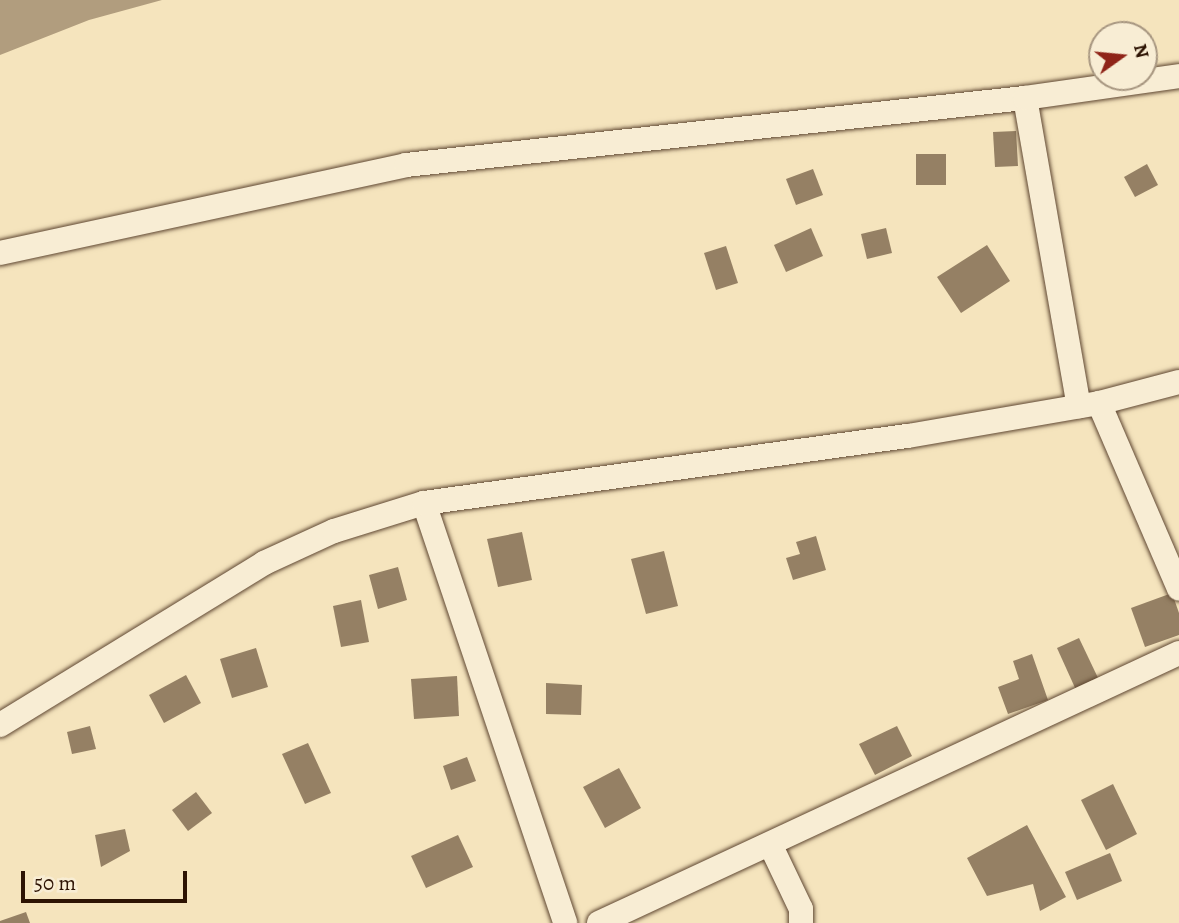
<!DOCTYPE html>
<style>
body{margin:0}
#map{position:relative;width:1179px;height:923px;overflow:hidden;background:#f5e4bd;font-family:Alegreya,serif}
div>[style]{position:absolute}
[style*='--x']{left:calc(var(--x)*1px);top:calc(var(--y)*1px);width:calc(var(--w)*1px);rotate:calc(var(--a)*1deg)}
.water>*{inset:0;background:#b19d7e}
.building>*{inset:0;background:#958064}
.roads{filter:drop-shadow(0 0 2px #5f4732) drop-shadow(0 0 2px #5f4732)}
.minor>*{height:24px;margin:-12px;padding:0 12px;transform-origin:12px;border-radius:12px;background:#f8edd4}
span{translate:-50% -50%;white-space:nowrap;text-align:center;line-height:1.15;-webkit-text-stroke:5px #f8edd4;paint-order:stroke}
.north{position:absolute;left:1088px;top:21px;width:70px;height:70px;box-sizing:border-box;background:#f8edd4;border:2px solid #a79680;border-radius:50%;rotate:75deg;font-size:19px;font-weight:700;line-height:28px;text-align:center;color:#2d1303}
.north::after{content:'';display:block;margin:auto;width:24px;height:32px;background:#8f2418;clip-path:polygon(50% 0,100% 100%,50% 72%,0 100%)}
.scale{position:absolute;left:21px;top:871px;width:166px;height:32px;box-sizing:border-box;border:4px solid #2d1303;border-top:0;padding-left:9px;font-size:21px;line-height:24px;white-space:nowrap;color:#2d1303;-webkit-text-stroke:5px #f8edd4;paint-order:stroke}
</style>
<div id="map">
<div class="water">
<div style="clip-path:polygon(0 0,162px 0,89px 20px,0 55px)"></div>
</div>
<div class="building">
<div style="clip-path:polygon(1016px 131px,1018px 166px,995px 167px,993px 132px)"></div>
<div style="clip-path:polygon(916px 154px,946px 154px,946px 185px,916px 185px)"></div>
<div style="clip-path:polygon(1147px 164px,1158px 185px,1135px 197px,1124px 177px)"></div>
<div style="clip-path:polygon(813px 169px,823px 195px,796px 205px,786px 179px)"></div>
<div style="clip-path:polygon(811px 228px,823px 256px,786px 272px,774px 245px)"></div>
<div style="clip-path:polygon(886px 228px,892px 253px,867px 259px,861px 234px)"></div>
<div style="clip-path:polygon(987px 245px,1010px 281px,961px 313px,937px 277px)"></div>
<div style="clip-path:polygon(726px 246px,738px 283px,716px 290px,704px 253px)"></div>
<div style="clip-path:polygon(522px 532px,532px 580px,498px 587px,487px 539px)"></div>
<div style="clip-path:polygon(816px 536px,826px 570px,793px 580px,786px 558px,800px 554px,796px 542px)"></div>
<div style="clip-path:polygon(664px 551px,678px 606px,646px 614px,631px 559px)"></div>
<div style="clip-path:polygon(398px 567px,407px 600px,378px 609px,369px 575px)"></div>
<div style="clip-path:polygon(1172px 593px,1179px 613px,1179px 635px,1145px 647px,1131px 608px)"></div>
<div style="clip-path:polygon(361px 600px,369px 642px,341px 647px,333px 606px)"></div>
<div style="clip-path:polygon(1079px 638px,1099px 680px,1076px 690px,1057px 648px)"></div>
<div style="clip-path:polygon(256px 648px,268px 687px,232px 698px,220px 659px)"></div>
<div style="clip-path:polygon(1032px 654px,1048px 700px,1008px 714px,998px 687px,1019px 679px,1013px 661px)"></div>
<div style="clip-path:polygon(186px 675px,201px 703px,164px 723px,149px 695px)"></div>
<div style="clip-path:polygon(457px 676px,459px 716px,414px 719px,411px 679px)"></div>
<div style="clip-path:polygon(546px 683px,582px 685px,581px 715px,546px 714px)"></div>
<div style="clip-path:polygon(90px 726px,96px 749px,72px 754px,67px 732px)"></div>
<div style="clip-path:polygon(897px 726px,912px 756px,875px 775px,859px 744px)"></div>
<div style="clip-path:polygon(308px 743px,331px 793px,305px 804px,282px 754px)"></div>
<div style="clip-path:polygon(467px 757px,476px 781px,451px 790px,443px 766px)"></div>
<div style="clip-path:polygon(619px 768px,641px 808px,605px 828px,583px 787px)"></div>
<div style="clip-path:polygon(1113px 784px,1137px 834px,1106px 850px,1081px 800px)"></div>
<div style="clip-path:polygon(196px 792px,212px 813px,188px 831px,172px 810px)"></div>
<div style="clip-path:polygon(1027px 825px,1066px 897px,1040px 911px,1033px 884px,987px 896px,967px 858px)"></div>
<div style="clip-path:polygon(125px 829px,130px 851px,101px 867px,95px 835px)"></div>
<div style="clip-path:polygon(458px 835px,473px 867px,426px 888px,411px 856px)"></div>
<div style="clip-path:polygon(1110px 853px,1122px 881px,1077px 900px,1065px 872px)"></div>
<div style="clip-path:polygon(26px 912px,30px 923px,0 923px,0 921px)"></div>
</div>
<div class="roads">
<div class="minor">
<div style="--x:1025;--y:98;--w:313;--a:80.1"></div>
<div style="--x:0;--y:253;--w:415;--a:-12.2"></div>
<div style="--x:406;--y:165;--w:623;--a:-6.18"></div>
<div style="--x:1025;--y:98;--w:156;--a:-8.1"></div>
<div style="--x:1099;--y:403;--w:202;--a:66.7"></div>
<div style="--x:424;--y:503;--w:443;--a:71.4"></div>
<div style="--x:0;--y:725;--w:310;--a:-31.5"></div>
<div style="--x:264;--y:563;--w:77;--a:-24.6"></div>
<div style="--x:334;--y:531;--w:94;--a:-17.3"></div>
<div style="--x:424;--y:503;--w:489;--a:-7.9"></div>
<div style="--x:908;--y:436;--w:194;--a:-9.8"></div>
<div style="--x:1099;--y:403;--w:83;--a:-14.7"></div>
<div style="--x:770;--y:844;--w:72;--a:64.5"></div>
<div style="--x:801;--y:909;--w:14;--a:90"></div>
<div style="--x:599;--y:923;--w:640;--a:-24.96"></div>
</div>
</div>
<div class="north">N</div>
<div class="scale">50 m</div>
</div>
